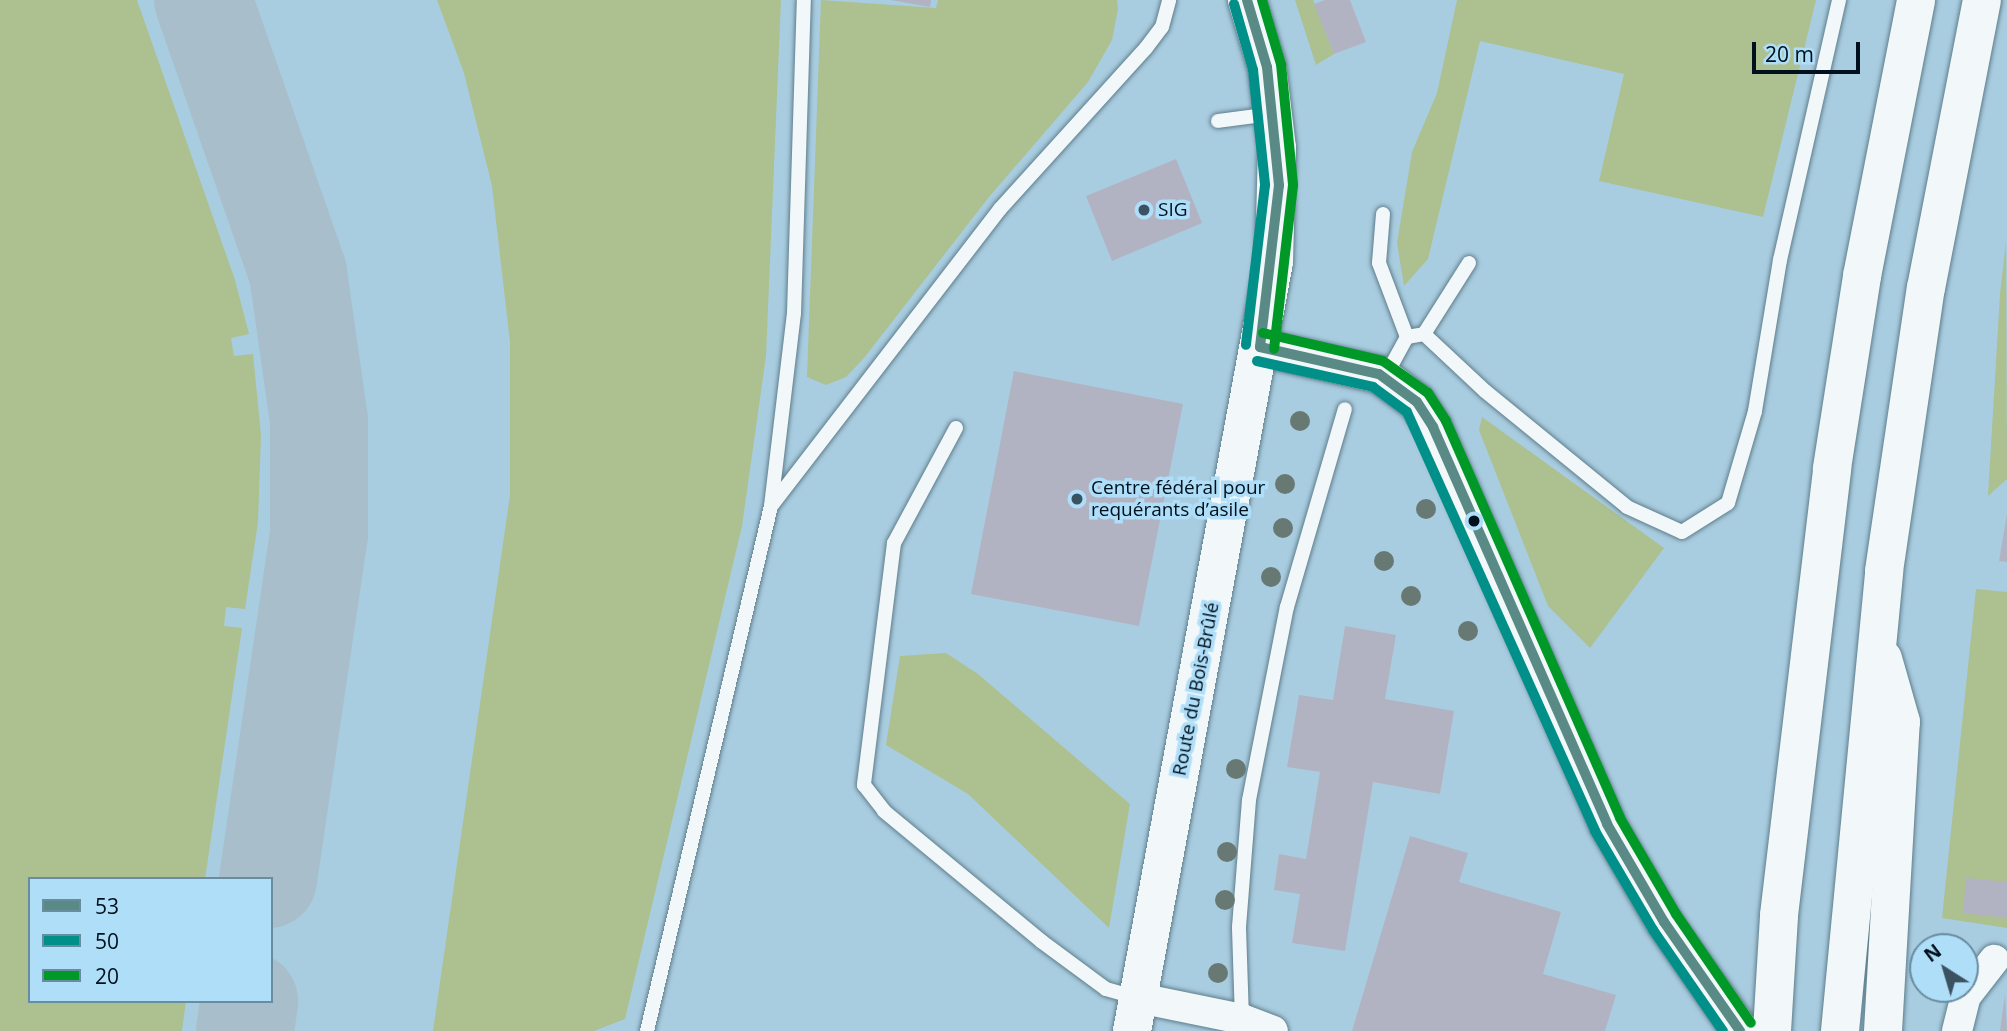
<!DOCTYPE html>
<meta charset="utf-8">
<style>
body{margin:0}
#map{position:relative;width:2007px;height:1031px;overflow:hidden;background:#a9cde0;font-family:"Open Sans",sans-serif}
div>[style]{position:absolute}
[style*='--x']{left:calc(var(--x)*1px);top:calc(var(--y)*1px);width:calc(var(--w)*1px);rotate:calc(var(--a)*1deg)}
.green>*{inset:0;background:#acc090}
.taxiway>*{height:98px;margin:-49px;padding:0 49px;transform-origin:49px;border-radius:49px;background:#a8bfcb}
.building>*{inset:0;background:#b2b3c2}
.roads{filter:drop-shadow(0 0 2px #5f7e8c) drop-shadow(0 0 2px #5f7e8c)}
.service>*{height:14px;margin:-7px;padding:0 7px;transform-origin:7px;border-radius:7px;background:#f2f8fa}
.minor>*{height:30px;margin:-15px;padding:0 15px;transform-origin:15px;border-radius:15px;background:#f2f8fa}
.tertiary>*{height:37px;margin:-18.5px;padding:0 18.5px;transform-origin:18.5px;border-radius:18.5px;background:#f2f8fa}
.secondary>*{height:38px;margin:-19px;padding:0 19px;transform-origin:19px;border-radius:19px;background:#f2f8fa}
.motorway>*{height:38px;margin:-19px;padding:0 19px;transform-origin:19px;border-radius:19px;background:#f2f8fa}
.bus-1>*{height:10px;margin:-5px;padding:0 5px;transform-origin:5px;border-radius:5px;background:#598a85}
.bus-2>*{height:10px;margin:-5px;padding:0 5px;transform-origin:5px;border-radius:5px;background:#009089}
.bus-3>*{height:10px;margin:-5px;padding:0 5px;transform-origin:5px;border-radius:5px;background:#009927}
.trees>*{width:20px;height:20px;margin:-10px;border-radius:50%;background:#687974}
.dots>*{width:19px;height:19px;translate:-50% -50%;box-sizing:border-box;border:4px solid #afdef9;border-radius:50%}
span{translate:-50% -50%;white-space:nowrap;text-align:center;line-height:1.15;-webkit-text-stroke:7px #afdef9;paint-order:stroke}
.poi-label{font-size:19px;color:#00101c}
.left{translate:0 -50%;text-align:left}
.street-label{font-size:19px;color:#00101c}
.legend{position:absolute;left:28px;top:877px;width:245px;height:126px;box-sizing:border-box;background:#afdef9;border:2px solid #698ca1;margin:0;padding:9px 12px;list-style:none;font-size:21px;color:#00101c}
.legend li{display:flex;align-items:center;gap:14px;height:35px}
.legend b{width:35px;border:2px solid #698ca1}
.north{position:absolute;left:1909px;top:933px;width:70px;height:70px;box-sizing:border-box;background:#afdef9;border:2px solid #698ca1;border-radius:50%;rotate:323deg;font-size:19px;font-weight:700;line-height:28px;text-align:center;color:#00101c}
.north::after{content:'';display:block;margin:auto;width:24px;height:32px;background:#3b5261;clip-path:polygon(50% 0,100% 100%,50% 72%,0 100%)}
.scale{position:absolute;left:1752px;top:42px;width:108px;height:32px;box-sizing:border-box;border:4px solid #00101c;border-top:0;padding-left:9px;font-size:21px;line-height:24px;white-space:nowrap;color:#00101c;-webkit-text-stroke:5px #afdef9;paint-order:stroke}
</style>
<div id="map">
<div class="green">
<div style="clip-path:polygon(0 0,137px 0,235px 280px,249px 334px,231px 338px,234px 356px,253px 354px,261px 435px,258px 522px,245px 609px,226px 607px,224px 626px,242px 628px,205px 879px,30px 879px,30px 1001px,186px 1001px,182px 1031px,0 1031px)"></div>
<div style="clip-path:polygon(437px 0,781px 0,766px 356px,742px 526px,625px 1019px,594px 1031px,433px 1031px,510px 495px,510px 342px,492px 186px,464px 73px)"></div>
<div style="clip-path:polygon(821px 0,936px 8px,938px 0,1117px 0,1118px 9px,1112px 40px,1088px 82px,989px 197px,864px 358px,846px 377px,826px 385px,807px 377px)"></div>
<div style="clip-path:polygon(1295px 0,1313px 0,1334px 54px,1316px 65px)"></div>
<div style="clip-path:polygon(1457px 0,1816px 0,1763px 217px,1599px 181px,1624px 74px,1480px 41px,1428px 259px,1404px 286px,1397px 243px,1412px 152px,1437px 93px)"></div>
<div style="clip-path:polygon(2006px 242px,2007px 479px,1988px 496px,2000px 294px)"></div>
<div style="clip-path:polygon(1482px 417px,1664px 548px,1590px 648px,1548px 606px,1479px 430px)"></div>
<div style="clip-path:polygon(1976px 589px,2007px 592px,2007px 928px,1942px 918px)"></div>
<div style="clip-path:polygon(946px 653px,978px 674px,1130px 804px,1109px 928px,968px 794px,886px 745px,900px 656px)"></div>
</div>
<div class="taxiway">
<div style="--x:203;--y:0;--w:289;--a:70.8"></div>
<div style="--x:298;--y:273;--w:149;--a:81.9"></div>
<div style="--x:319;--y:421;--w:113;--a:90"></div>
<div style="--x:319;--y:534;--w:349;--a:98.4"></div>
<div style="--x:245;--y:1031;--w:30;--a:-82"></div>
</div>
<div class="building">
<div style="clip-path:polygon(891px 0,931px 0,930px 7px)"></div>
<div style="clip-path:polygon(1325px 0,1350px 0,1366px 42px,1334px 54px,1314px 4px)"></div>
<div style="clip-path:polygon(1176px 159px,1202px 223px,1112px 261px,1086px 196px)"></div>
<div style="clip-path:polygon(1014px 371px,1183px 404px,1139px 626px,971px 594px)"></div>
<div style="clip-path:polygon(2007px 514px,2007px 562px,1999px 561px)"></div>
<div style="clip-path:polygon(1345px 626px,1396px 635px,1385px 699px,1454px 711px,1440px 794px,1373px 782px,1345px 951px,1292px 943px,1300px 894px,1274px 890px,1279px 854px,1306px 859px,1320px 772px,1287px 767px,1299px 695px,1333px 700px)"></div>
<div style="clip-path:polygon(1410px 836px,1468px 853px,1459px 882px,1561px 912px,1543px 974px,1616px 995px,1605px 1031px,1352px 1031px)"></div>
<div style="clip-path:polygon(1966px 878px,2007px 882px,2007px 918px,1963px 913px)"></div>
<div style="clip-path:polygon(2005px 994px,2007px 1031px,2000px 1031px)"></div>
</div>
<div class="roads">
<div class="service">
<div style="--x:1218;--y:121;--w:53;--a:-7.5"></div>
<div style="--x:1383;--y:214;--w:49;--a:94.7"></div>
<div style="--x:1379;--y:263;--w:79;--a:69.3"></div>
<div style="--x:1407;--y:337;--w:46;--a:118.8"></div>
<div style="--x:1424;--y:334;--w:84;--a:-57.6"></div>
<div style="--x:1407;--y:337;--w:17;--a:-10"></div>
<div style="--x:1424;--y:334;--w:83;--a:43.1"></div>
<div style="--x:1485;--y:391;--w:183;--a:39.2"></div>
<div style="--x:1627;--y:507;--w:60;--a:24.4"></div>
<div style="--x:1682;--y:532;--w:54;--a:-32.2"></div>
<div style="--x:1728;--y:503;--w:96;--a:-73.6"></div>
<div style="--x:1755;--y:411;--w:153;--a:-80.6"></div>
<div style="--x:1780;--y:260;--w:267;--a:-77.2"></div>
<div style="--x:956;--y:428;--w:131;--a:118.3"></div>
<div style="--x:894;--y:543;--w:244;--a:97.1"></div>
<div style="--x:864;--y:785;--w:33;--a:52"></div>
<div style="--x:884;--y:811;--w:204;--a:39.6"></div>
<div style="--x:1041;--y:941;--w:81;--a:36.4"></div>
<div style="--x:1106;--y:989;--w:32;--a:16"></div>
<div style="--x:772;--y:505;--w:374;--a:-52.4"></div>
<div style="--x:1000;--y:209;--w:217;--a:-47.8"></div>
<div style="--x:1146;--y:48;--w:26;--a:-53"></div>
<div style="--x:1162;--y:27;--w:28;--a:-75"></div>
<div style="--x:1242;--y:1019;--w:92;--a:-91.9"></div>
<div style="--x:1239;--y:927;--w:127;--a:-85.5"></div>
<div style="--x:1249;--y:800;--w:197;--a:-78.9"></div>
<div style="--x:1287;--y:607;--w:206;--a:-73.7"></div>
<div style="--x:647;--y:1031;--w:539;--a:-76.71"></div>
<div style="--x:771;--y:506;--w:194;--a:-83.2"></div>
<div style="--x:794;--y:313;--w:313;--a:-88.2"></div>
</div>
<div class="minor">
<div style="--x:1139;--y:998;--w:105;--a:11.5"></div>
<div style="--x:1242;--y:1019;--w:33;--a:21"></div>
<div style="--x:1957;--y:1031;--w:36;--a:-76"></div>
<div style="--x:1966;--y:996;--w:46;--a:-52.1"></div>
</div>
<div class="tertiary">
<div style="--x:1260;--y:347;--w:122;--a:12.8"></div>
<div style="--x:1379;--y:374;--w:47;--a:36.4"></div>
<div style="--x:1417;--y:402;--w:30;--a:57"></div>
<div style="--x:1433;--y:427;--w:433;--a:66.3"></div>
<div style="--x:1607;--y:824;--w:113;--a:59.8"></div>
<div style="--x:1664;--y:922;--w:133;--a:55.1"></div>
</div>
<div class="secondary">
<div style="--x:1132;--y:1031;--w:782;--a:-79.54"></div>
<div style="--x:1274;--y:262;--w:114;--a:-88.5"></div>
<div style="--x:1277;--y:148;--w:82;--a:-97"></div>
<div style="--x:1267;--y:67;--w:70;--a:-106.6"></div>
</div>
<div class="motorway">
<div style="--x:1772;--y:1031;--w:116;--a:-86.5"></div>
<div style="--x:1779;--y:915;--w:450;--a:-83.2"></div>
<div style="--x:1832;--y:468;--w:194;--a:-81.1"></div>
<div style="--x:1862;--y:276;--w:281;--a:-78.9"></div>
<div style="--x:1840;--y:1031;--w:462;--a:-84.5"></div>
<div style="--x:1884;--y:571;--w:286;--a:-81.6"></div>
<div style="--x:1926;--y:288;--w:293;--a:-79"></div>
<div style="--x:1883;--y:1031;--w:310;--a:-86.7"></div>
<div style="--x:1901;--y:722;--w:66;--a:-105.9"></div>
</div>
</div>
<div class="bus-1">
<div style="--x:1247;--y:0;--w:70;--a:73.4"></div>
<div style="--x:1267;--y:67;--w:119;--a:84.2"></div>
<div style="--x:1279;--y:185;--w:163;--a:96.7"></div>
<div style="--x:1260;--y:347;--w:122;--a:12.8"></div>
<div style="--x:1379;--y:374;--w:47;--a:36.4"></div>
<div style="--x:1417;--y:402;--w:30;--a:57"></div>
<div style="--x:1433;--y:427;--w:433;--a:66.3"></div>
<div style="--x:1607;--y:824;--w:113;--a:59.8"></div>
<div style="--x:1664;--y:922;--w:133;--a:55.1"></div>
</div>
<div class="bus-2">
<div style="--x:1234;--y:4;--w:69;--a:73.9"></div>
<div style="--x:1253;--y:70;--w:116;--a:84"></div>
<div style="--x:1265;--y:185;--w:161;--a:96.8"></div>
<div style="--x:1257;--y:361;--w:119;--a:12.6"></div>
<div style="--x:1373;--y:387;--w:42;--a:36.3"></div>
<div style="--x:1407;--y:412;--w:459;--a:65.8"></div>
<div style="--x:1595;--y:831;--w:115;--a:59.6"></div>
<div style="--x:1653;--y:930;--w:123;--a:55.3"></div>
</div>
<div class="bus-3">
<div style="--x:1262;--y:0;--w:67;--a:73.5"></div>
<div style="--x:1281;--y:64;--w:122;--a:84.3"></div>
<div style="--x:1293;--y:185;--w:165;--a:96.6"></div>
<div style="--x:1263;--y:333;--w:123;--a:13.1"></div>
<div style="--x:1383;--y:361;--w:55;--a:35.4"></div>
<div style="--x:1428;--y:393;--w:33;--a:57"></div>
<div style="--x:1446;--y:421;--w:433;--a:66.3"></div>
<div style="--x:1620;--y:818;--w:111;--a:59.7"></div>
<div style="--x:1676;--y:914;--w:132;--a:55.5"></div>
</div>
<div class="trees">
<div style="left:1300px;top:421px"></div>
<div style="left:1285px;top:484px"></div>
<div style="left:1426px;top:509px"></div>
<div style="left:1283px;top:528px"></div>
<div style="left:1384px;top:561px"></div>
<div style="left:1271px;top:577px"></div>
<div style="left:1411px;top:596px"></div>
<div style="left:1468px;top:631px"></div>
<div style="left:1236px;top:769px"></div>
<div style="left:1227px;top:852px"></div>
<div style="left:1225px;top:900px"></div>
<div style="left:1218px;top:973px"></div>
</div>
<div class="dots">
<div style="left:1144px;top:210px;background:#3b5261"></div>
<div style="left:1077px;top:499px;background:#3b5261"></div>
<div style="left:1474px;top:521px;background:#00101c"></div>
</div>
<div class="poi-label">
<span class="left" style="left:1158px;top:210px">SIG</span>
<span class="left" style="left:1091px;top:499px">Centre fédéral pour<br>requérants d’asile</span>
</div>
<div class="street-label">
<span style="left:1196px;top:689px;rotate:-79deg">Route du Bois-Brûlé</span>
</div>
<ul class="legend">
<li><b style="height:9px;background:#598a85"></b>53</li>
<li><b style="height:9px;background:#009089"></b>50</li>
<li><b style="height:9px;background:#009927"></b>20</li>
</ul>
<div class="north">N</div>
<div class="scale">20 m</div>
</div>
